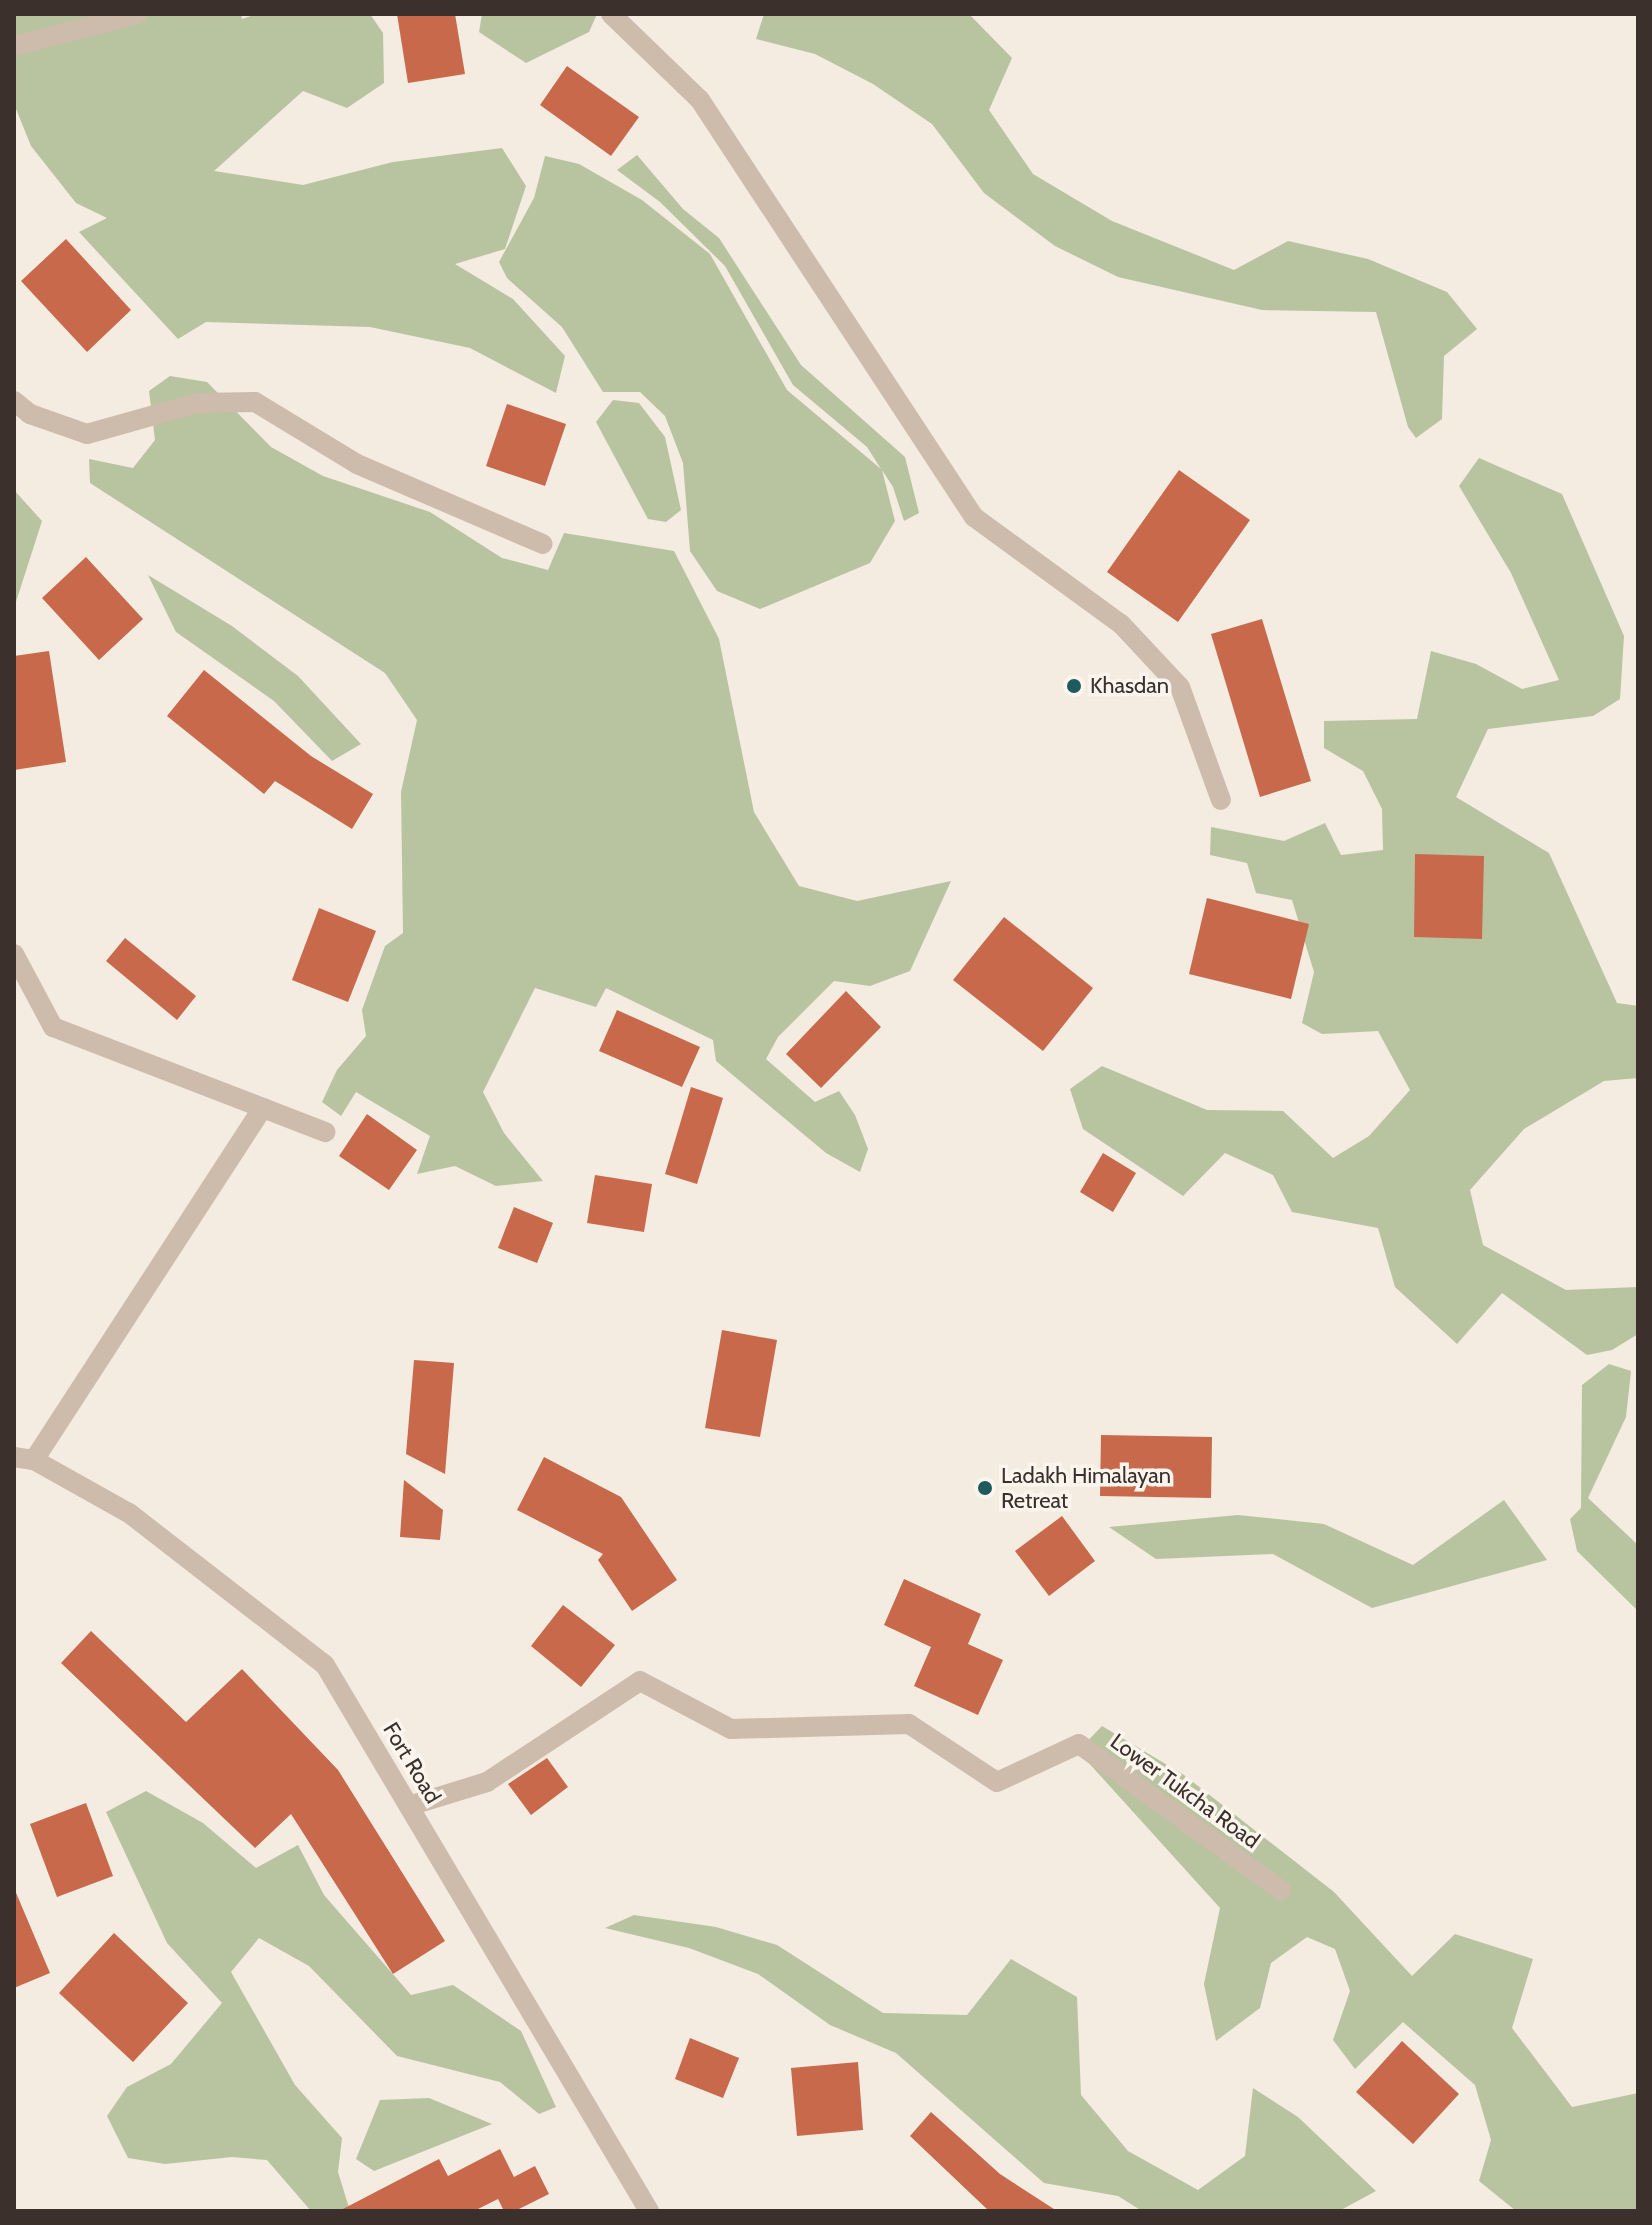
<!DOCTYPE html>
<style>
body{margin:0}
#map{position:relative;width:1652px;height:2225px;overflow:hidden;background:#f4ebe1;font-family:Cabin,sans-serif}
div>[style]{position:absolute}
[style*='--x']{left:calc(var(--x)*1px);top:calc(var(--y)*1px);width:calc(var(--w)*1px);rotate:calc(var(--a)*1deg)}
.green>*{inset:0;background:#b8c4a0}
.building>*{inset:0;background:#c8694b}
.minor>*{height:20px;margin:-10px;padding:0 10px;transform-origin:10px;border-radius:10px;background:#cdbbac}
.dots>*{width:22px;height:22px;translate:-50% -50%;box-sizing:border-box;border:4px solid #fbf5ee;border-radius:50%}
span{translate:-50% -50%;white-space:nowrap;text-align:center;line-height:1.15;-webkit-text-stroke:7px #fbf5ee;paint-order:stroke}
.poi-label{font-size:22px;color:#3b302b}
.left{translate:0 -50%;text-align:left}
.street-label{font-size:22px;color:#3b302b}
.frame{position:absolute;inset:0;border:16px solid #3b302b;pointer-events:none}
</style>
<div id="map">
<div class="green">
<div style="clip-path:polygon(14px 14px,241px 14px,242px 19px,257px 14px,370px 14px,383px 33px,384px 83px,347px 108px,303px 91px,214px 171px,303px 185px,393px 162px,502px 148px,526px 186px,505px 249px,455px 264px,513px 299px,565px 356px,556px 393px,470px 348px,370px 327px,206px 322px,178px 339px,79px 232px,107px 218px,76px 203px,31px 146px,14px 104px)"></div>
<div style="clip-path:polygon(482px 14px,597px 14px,589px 32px,526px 63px,479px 32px)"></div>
<div style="clip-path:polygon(764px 14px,969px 14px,1012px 58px,989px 110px,1033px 174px,1112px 221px,1234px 270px,1288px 241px,1368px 259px,1447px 292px,1477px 329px,1444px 356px,1442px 419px,1416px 438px,1408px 427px,1376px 312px,1262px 310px,1118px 277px,1055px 246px,984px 193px,932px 124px,873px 84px,815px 54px,756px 39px)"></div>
<div style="clip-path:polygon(637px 155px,683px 209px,719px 238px,801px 365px,905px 457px,919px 513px,904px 521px,893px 487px,882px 470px,895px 521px,870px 563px,760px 609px,717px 591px,690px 551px,683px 463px,665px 416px,640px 392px,603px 392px,562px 327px,507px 278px,499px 262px,534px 198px,545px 156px,579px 164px,642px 200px,710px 254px,787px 390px,881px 469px,867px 447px,793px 385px,725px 266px,660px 202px,617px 170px)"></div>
<div style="clip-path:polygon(170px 376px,207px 382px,271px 447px,323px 476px,430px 512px,502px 558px,548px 570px,564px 533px,674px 551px,719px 639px,754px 812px,799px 886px,857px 901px,951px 881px,910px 971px,870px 986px,834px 981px,778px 1037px,766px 1059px,815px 1102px,839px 1091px,855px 1115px,868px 1149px,860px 1172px,826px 1153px,716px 1061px,713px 1040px,606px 988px,596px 1007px,535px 988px,483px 1092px,504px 1133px,543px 1181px,496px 1186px,455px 1166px,417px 1174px,430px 1136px,356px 1092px,341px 1116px,322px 1102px,337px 1070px,366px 1036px,362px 1010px,385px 946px,403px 933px,401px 792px,417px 720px,385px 673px,90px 483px,89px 459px,133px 468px,155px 440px,149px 391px)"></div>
<div style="clip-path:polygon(613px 400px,639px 403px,665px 437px,681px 510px,666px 522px,648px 519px,596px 422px)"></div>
<div style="clip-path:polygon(1479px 458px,1562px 494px,1624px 636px,1620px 699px,1593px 716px,1488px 729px,1456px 797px,1549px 853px,1617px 1003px,1638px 1006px,1638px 1078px,1604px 1081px,1524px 1129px,1470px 1190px,1483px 1245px,1566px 1290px,1638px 1287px,1638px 1334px,1612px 1350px,1587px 1355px,1502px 1293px,1457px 1344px,1395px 1287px,1378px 1228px,1292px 1212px,1273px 1175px,1225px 1153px,1183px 1196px,1083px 1129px,1070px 1089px,1102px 1066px,1207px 1110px,1283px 1111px,1333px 1158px,1369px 1136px,1410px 1090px,1378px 1031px,1322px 1034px,1302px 1023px,1314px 972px,1292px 900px,1256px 893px,1247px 863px,1210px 855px,1211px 827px,1284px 841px,1325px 823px,1341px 855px,1383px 850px,1382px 809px,1363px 771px,1324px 748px,1324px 721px,1417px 719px,1431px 651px,1476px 664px,1522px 689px,1559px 680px,1511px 573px,1459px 486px)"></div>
<div style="clip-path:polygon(14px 490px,42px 521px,14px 608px)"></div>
<div style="clip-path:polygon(148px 575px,232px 626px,298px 676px,361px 744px,332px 761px,274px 701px,176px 632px)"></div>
<div style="clip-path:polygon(1609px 1364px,1631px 1371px,1626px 1417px,1588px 1498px,1638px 1545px,1638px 1611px,1577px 1551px,1570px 1519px,1581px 1508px,1582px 1385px)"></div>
<div style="clip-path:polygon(1504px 1500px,1547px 1560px,1372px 1608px,1273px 1554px,1156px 1559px,1109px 1527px,1238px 1515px,1324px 1524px,1413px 1565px)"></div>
<div style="clip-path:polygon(1102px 1726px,1184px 1775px,1334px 1892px,1412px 1976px,1455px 1934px,1533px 1959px,1512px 2028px,1572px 2107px,1638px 2093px,1638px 2211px,1516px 2211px,1479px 2181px,1491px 2140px,1475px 2085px,1403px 2022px,1355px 2069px,1333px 2040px,1350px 1991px,1335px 1949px,1307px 1937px,1271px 1963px,1260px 2008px,1216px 2041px,1204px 1984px,1220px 1908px,1078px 1751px)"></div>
<div style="clip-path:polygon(146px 1791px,203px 1823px,256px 1868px,298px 1845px,324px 1895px,411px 1995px,453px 1985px,521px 2031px,556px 2107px,539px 2114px,500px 2082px,397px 2056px,309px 1966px,259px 1938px,231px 1972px,295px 2085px,342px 2138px,338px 2172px,350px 2211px,311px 2211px,267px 2160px,232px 2157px,165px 2164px,128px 2158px,107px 2116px,127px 2087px,171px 2064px,222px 2003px,167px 1943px,106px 1812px)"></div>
<div style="clip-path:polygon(634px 1915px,716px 1927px,777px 1945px,883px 2013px,967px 2015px,1011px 1959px,1077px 1997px,1081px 2095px,1128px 2151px,1198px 2190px,1245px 2156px,1253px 2088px,1298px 2117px,1376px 2191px,1339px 2211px,1142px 2211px,1118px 2196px,1044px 2183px,896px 2053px,830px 2025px,758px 1974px,689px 1948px,605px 1928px)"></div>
<div style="clip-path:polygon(429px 2098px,492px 2124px,374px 2171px,356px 2159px,380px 2100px)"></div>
</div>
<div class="building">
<div style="clip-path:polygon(397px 14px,455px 14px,465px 74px,408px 83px)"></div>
<div style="clip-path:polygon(567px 66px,639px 117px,611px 156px,540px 105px)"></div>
<div style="clip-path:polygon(66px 239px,131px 310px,87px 352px,21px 281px)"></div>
<div style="clip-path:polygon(507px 404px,566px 424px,545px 486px,486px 466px)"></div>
<div style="clip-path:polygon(1179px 470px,1250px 520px,1178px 622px,1107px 572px)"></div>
<div style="clip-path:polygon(86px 557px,143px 619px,99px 660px,42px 598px)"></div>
<div style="clip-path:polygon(1262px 619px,1311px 781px,1260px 797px,1211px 634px)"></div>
<div style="clip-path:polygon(49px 651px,66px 762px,14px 770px,14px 656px)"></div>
<div style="clip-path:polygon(204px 670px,311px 756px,373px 794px,352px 829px,275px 781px,264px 794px,167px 716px)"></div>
<div style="clip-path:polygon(1415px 854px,1484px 856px,1482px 939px,1414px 937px)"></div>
<div style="clip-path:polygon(1207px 898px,1309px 924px,1291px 999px,1189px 974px)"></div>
<div style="clip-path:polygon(319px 908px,376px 931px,348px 1002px,292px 980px)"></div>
<div style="clip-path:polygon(1004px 917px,1093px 988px,1043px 1051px,953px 980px)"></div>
<div style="clip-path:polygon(125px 938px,196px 996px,177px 1020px,106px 961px)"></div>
<div style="clip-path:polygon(846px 991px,881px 1027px,821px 1088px,786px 1054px)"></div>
<div style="clip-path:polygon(617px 1010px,700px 1047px,682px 1087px,599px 1051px)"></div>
<div style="clip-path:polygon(691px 1087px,723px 1098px,697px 1184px,665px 1174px)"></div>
<div style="clip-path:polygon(367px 1114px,417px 1150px,389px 1190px,339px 1156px)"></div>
<div style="clip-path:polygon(1103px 1153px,1136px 1173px,1113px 1212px,1080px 1192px)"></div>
<div style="clip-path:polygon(595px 1175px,652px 1184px,644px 1232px,587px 1223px)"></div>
<div style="clip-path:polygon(514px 1207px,553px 1223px,537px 1263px,498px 1248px)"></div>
<div style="clip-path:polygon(722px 1330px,777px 1340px,760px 1437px,705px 1428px)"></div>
<div style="clip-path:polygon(414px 1360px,454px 1363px,445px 1474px,406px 1454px)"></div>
<div style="clip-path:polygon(1101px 1435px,1212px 1437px,1211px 1498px,1100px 1496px)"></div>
<div style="clip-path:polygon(544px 1457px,621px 1497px,677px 1580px,632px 1611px,598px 1560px,603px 1554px,517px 1510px)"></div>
<div style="clip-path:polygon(404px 1480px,443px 1510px,440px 1540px,400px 1537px)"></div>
<div style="clip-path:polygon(1062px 1516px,1095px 1561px,1049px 1596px,1015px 1551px)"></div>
<div style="clip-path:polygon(904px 1579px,981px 1614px,968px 1644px,1003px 1660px,978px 1715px,914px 1686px,931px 1647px,884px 1625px)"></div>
<div style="clip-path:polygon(563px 1605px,615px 1645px,581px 1687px,531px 1646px)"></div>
<div style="clip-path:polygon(91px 1631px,186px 1722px,242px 1669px,338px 1770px,445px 1941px,393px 1974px,291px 1814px,255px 1848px,61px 1663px)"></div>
<div style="clip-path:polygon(547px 1758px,568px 1787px,531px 1815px,508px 1784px)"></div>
<div style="clip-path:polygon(86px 1803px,113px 1876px,57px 1897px,30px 1824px)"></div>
<div style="clip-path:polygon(14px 1888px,50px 1973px,14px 1988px)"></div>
<div style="clip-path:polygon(114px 1933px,188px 2003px,133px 2062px,59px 1993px)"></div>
<div style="clip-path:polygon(690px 2038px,739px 2058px,723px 2098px,675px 2079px)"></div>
<div style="clip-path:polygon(1402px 2041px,1459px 2094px,1413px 2144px,1356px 2092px)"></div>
<div style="clip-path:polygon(858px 2062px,863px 2130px,797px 2136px,791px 2068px)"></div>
<div style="clip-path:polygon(931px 2112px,1000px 2174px,1057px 2211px,989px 2211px,910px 2136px)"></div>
<div style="clip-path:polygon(500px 2149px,514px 2177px,535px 2166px,549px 2194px,515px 2211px,504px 2211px,498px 2199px,474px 2211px,339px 2211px,439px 2159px,448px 2176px)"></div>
</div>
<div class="minor">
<div style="--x:611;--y:14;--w:124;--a:44"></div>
<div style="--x:700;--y:100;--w:499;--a:56.7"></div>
<div style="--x:974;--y:517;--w:182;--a:36.1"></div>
<div style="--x:1121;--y:624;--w:86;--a:46.9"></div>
<div style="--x:1180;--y:687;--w:120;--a:70.1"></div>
<div style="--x:14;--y:46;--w:127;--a:-14.6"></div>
<div style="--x:14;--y:401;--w:21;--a:39"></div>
<div style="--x:30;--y:414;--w:60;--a:19.3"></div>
<div style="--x:87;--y:434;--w:114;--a:-15.7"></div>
<div style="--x:197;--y:403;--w:58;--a:-1"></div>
<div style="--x:255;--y:402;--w:119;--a:31.3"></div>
<div style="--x:357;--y:464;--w:202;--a:23.3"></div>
<div style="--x:14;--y:954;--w:83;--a:61.9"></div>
<div style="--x:53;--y:1027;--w:292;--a:21.1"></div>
<div style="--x:14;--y:1457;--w:20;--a:9"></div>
<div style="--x:34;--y:1460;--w:109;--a:29.2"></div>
<div style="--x:129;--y:1513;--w:248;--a:37.8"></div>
<div style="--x:325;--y:1665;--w:635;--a:59.31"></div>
<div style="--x:34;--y:1460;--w:420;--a:-57"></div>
<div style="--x:409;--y:1806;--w:82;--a:-17.1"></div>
<div style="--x:487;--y:1782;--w:183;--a:-33.4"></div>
<div style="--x:640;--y:1681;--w:103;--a:27.8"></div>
<div style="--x:731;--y:1729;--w:178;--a:-1.6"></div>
<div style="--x:909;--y:1724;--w:105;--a:33.4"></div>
<div style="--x:997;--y:1782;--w:90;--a:-24.9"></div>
<div style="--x:1079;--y:1744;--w:249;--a:35.9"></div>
</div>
<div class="dots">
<div style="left:1074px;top:686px;background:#1f5a5e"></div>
<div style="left:985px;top:1488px;background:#1f5a5e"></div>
</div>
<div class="poi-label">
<span class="left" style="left:1090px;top:686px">Khasdan</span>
<span class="left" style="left:1001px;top:1488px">Ladakh Himalayan<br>Retreat</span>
</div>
<div class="street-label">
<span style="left:412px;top:1763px;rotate:59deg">Fort Road</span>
<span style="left:1185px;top:1791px;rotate:36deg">Lower Tukcha Road</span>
</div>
<div class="frame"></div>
</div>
